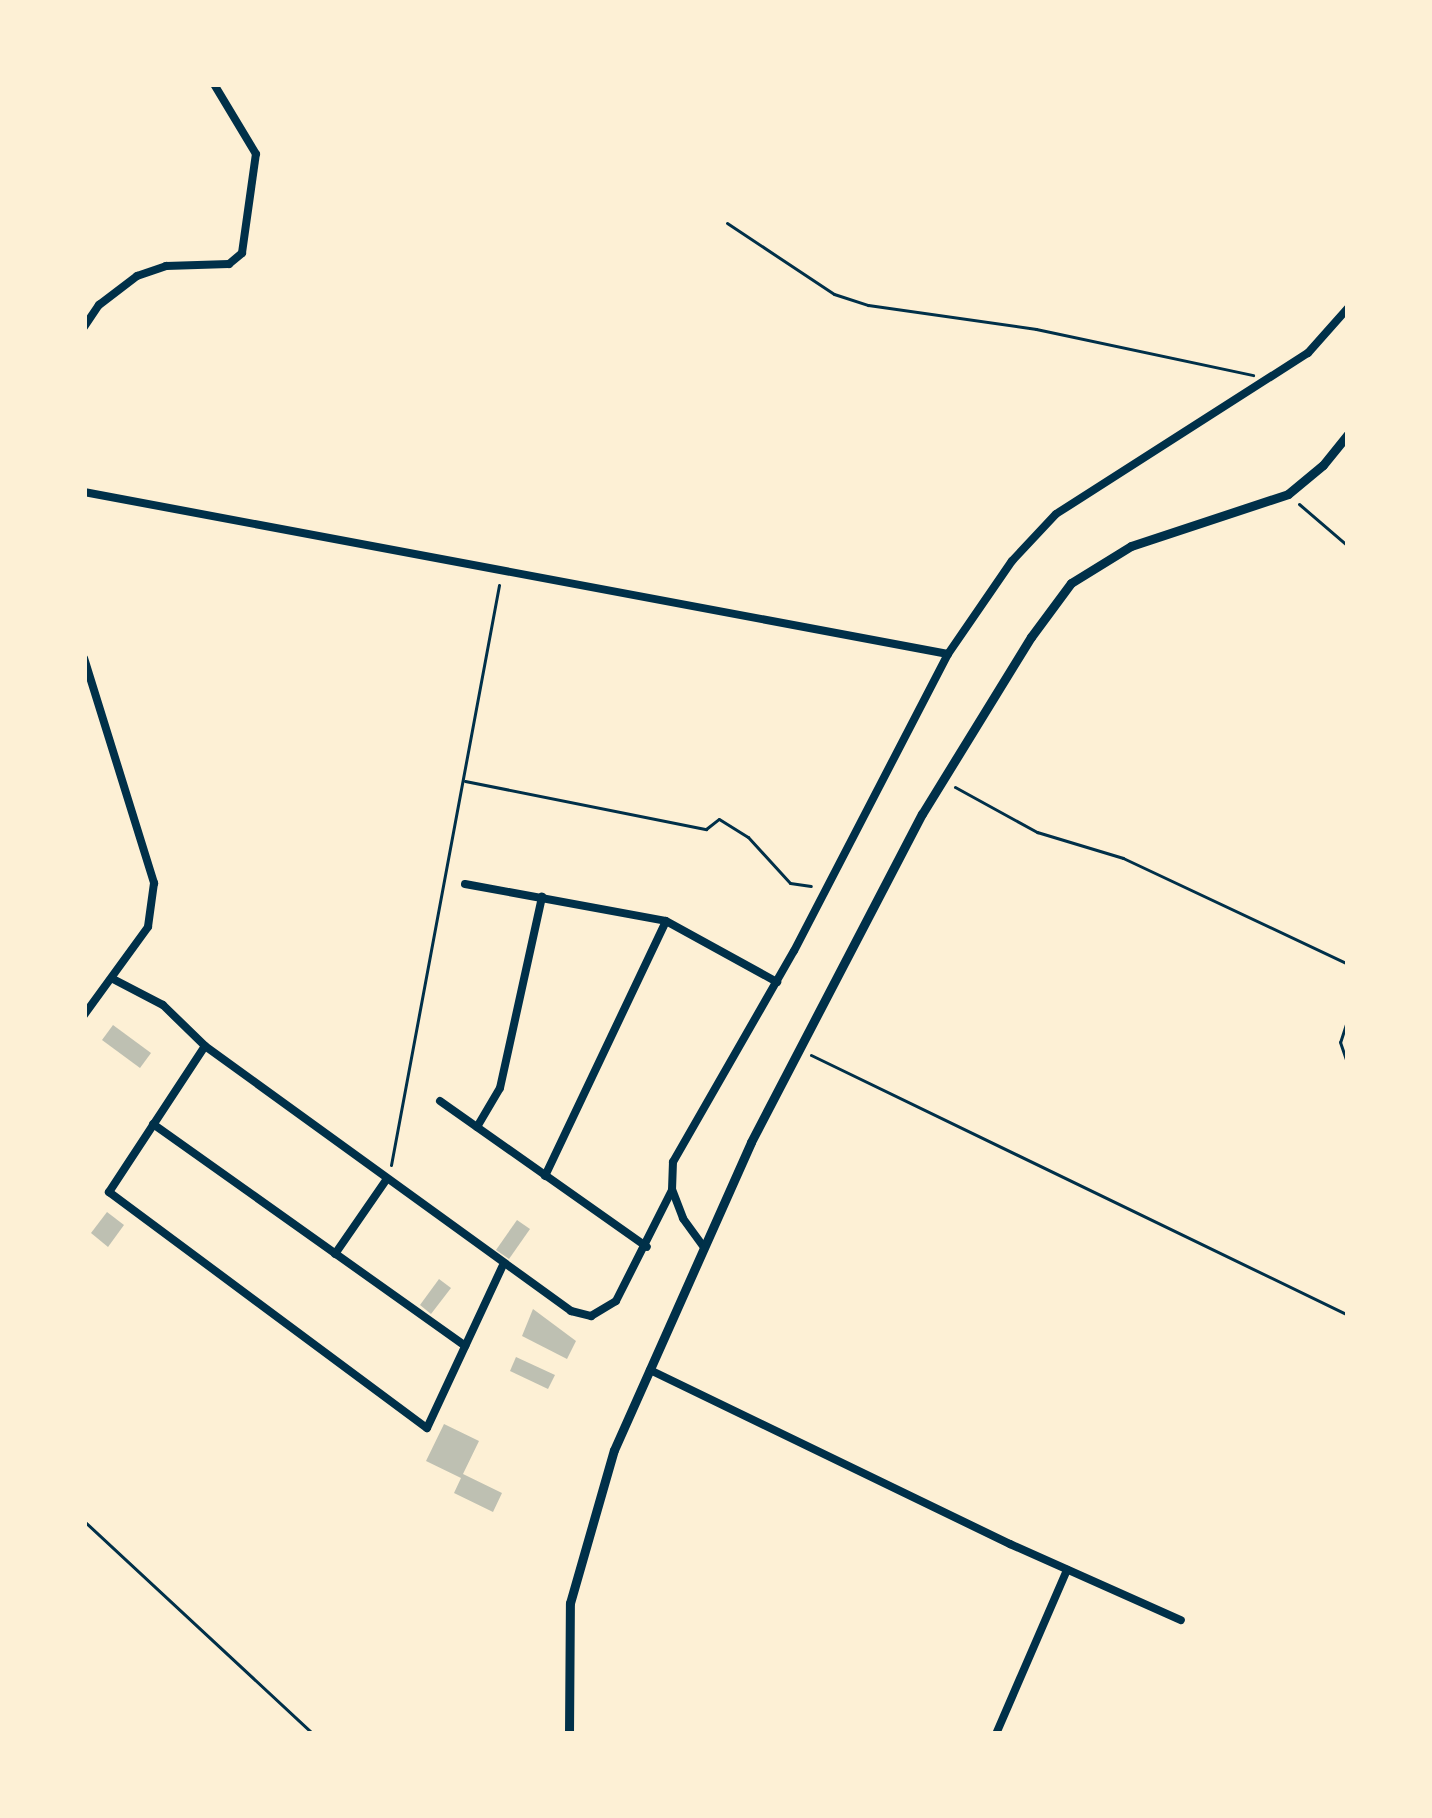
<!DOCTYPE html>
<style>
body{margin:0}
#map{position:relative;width:1432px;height:1818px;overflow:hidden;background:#fdf0d5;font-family:"Public Sans",sans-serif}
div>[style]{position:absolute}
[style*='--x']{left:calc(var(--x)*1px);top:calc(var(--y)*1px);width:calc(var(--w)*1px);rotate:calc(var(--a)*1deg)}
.building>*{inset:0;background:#bec0b2}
.path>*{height:3px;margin:-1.5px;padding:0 1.5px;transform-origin:1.5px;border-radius:1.5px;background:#003049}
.minor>*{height:8px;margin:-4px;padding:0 4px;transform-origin:4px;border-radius:4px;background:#003049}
.tertiary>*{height:9px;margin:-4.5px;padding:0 4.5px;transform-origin:4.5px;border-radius:4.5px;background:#003049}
span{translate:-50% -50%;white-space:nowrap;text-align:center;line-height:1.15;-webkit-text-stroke:9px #fdf0d5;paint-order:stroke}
.frame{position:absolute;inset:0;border:87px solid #fdf0d5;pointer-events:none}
</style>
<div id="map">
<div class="building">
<div style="clip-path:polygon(113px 1025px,151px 1053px,140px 1068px,102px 1040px)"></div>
<div style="clip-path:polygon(107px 1212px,124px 1225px,108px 1247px,91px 1233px)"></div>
<div style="clip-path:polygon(517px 1220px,530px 1229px,509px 1259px,496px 1250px)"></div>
<div style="clip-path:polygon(439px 1279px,451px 1288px,431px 1314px,420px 1305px)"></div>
<div style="clip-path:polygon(533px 1309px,576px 1341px,567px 1359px,522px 1336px)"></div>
<div style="clip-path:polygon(516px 1357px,555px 1375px,548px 1389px,510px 1371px)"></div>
<div style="clip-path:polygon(444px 1424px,479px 1441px,463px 1474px,502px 1493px,493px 1512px,454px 1493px,461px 1478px,426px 1461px)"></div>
</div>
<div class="path">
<div style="--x:727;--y:223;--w:128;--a:33.6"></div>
<div style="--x:834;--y:294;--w:36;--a:18"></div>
<div style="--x:868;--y:305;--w:170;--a:8.1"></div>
<div style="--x:1036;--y:329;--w:222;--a:12"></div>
<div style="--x:1299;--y:504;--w:65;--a:40.6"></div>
<div style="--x:465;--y:781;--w:246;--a:11.3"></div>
<div style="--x:706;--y:829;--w:16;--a:-38"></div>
<div style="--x:719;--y:819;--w:34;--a:32"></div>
<div style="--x:748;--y:837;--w:62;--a:47.6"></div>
<div style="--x:790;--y:883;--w:21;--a:8"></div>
<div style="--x:955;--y:787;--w:94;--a:28.8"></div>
<div style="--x:1037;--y:832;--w:90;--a:16.8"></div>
<div style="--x:1123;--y:858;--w:249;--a:25.2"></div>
<div style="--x:1348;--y:1018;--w:25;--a:108"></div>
<div style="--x:1340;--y:1042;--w:24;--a:71"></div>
<div style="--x:811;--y:1055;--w:597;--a:25.83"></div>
<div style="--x:391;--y:1165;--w:590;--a:-79.45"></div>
<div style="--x:84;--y:1521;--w:313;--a:42.9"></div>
</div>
<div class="minor">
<div style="--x:84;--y:327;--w:27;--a:-56"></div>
<div style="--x:99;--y:305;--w:48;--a:-37.3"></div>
<div style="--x:137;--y:276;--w:31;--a:-19"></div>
<div style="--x:166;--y:266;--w:63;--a:-1.8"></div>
<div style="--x:229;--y:264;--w:17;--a:-40"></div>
<div style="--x:242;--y:253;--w:100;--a:-82"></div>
<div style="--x:256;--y:154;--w:82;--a:-121"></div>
<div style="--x:84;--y:492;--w:879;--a:10.62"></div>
<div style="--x:84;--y:658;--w:236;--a:72.7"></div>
<div style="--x:154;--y:883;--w:44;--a:97.8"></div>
<div style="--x:148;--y:927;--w:109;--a:126"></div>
<div style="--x:465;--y:884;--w:204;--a:10.4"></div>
<div style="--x:666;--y:921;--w:127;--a:28.8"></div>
<div style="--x:113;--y:979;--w:56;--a:27.5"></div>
<div style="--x:163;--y:1005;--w:59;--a:44.3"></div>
<div style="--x:205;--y:1046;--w:452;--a:35.9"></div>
<div style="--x:571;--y:1311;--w:21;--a:14"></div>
<div style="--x:591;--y:1316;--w:29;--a:-31"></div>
<div style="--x:616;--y:1301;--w:124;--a:-63.2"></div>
<div style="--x:205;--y:1046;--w:175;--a:123.3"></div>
<div style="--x:109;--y:1192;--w:396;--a:36.6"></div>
<div style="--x:427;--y:1428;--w:178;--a:-65"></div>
<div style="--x:440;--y:1101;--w:253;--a:35.2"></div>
<div style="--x:153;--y:1124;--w:383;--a:35.4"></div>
<div style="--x:477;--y:1127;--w:45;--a:-59.5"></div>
<div style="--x:500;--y:1088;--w:196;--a:-77.6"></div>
<div style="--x:545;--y:1176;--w:282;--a:-64.6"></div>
<div style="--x:703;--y:1246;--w:34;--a:-126"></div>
<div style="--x:683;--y:1218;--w:30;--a:-111"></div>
<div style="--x:672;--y:1190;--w:28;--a:-88"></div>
<div style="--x:673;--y:1162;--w:243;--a:-60.2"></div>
<div style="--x:794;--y:951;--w:335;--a:-62.6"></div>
<div style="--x:948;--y:654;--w:113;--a:-55.5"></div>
<div style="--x:1012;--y:561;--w:64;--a:-46.9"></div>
<div style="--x:1056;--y:514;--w:299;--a:-32.6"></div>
<div style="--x:1308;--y:353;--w:60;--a:-48.4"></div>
<div style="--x:335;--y:1254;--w:90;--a:-55.4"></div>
<div style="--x:650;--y:1370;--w:400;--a:25.8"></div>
<div style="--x:1010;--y:1544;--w:187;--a:24"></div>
<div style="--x:996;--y:1734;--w:179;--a:-66.6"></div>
</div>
<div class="tertiary">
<div style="--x:569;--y:1734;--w:131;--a:-89.6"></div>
<div style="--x:570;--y:1603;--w:159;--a:-74"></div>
<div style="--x:614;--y:1450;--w:337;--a:-66"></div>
<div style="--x:751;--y:1142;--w:370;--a:-62.5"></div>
<div style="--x:922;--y:814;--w:208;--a:-58.4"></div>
<div style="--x:1031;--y:637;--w:67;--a:-53.5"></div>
<div style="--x:1071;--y:583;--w:70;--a:-31.7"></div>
<div style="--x:1131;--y:546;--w:165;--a:-18.3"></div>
<div style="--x:1288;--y:494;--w:45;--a:-39.6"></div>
<div style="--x:1323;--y:465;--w:40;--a:-51"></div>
</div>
<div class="frame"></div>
</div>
